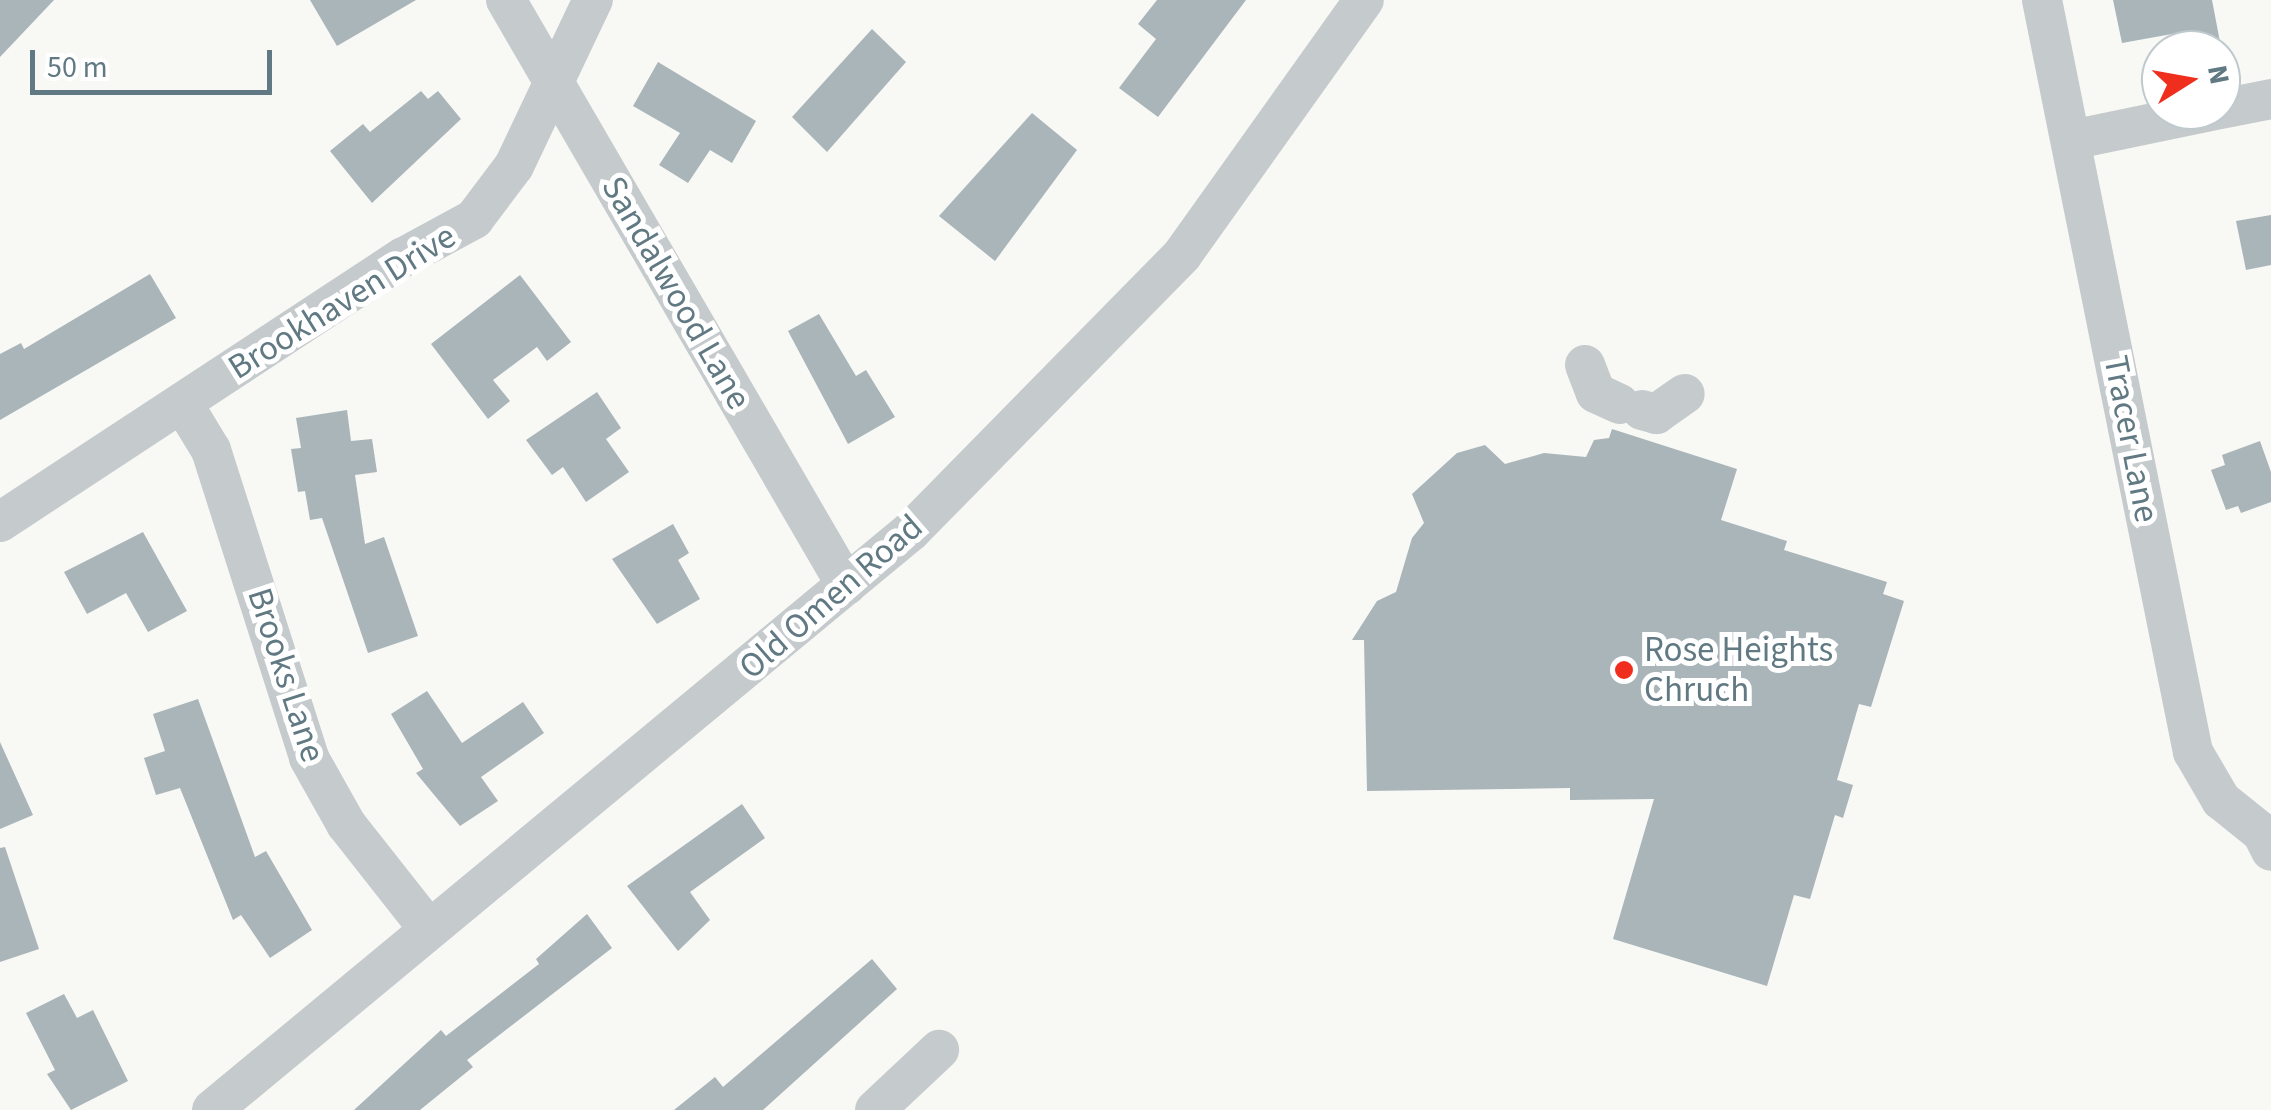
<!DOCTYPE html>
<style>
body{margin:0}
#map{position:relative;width:2271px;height:1110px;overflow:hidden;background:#f8f8f5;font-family:"Source Sans 3",sans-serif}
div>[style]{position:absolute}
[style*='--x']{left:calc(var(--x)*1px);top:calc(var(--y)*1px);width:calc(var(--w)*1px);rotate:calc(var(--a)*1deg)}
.building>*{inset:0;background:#a9b5b9}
.minor>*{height:40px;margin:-20px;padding:0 20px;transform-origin:20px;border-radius:20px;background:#c5cacd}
.dots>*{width:28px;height:28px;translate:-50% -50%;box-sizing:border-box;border:5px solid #fff;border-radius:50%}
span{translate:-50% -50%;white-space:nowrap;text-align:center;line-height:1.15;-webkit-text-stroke:10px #fff;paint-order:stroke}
.street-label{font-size:35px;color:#617982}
.poi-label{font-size:35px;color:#617982}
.left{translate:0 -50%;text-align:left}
.north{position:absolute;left:2141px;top:30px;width:100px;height:100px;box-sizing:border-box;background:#fff;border:2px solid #c0c9cd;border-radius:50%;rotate:79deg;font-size:28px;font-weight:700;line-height:40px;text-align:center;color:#617982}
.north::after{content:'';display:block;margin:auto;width:35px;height:45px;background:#f02e1d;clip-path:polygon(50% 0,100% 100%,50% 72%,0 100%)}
.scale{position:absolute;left:30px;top:50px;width:242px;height:45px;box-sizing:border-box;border:5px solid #617982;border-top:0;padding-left:12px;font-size:30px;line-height:35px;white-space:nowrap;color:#617982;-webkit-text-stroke:8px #fff;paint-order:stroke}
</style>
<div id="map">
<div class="building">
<div style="clip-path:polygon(0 0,54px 0,0 57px)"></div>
<div style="clip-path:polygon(310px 0,416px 0,337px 46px)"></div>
<div style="clip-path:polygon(1157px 0,1246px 0,1158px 117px,1119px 88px,1156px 39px,1138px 24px)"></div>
<div style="clip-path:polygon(2113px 0,2212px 0,2220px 42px,2187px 48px,2183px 32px,2122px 43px)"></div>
<div style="clip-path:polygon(872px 29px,906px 62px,827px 152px,792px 117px)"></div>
<div style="clip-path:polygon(658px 62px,756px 121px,732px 163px,710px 150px,688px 183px,659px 165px,680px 133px,633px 106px)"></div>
<div style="clip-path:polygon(421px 91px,428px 99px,438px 91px,461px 119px,372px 203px,330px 151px,363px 124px,370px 132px)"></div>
<div style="clip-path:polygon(1032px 113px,1077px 150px,995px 261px,939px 216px)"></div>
<div style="clip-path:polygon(2271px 215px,2271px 265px,2246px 270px,2236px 221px)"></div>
<div style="clip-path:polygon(150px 274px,176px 318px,0 420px,0 354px,21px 343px,24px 349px)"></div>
<div style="clip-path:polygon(520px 275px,571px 342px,547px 361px,537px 347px,493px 380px,510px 401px,488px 419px,431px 344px)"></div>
<div style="clip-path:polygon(819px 314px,856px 376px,866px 370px,895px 417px,848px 444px,788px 331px)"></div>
<div style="clip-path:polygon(597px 392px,621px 428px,606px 439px,629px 472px,586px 502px,563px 467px,552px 475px,526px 440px)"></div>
<div style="clip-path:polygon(347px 410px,351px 441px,372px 439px,377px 472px,355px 475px,365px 544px,384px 537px,418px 636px,368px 653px,322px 518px,310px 520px,305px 491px,298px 492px,291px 449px,301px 448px,296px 418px)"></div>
<div style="clip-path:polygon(1612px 429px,1737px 469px,1721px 520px,1787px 541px,1784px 550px,1887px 582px,1883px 594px,1904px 601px,1871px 707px,1859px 704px,1837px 780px,1853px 785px,1843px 818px,1835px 815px,1810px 899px,1794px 895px,1767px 986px,1613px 939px,1654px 799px,1570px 800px,1570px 788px,1367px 791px,1364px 640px,1352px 640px,1377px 601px,1396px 592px,1412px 538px,1424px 523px,1412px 494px,1457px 453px,1485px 445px,1505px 464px,1544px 453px,1586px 457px,1594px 440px,1609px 438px)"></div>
<div style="clip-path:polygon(2260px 441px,2271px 472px,2271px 502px,2241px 513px,2238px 506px,2226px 510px,2211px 470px,2225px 465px,2222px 455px)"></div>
<div style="clip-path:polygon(673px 524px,689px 553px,678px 560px,700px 599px,657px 624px,612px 559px)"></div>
<div style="clip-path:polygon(143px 532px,187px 611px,148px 632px,126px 593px,87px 614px,64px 572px)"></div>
<div style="clip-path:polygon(427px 691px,462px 743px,523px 702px,544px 733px,481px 777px,498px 801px,460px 826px,416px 773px,423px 769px,391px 714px)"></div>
<div style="clip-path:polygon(198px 699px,255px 857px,266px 851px,312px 930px,270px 958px,241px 915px,233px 920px,180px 788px,156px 795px,144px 758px,165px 751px,153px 714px)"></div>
<div style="clip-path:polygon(0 742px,33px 815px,0 829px)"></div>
<div style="clip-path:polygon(742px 804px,765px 838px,690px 892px,710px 920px,678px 951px,627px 886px)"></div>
<div style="clip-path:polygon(5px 847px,39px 949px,0 962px,0 848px)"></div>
<div style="clip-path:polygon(587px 914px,612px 948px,467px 1060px,473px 1067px,420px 1110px,354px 1110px,441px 1030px,446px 1036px,539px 964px,536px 959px)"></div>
<div style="clip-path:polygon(872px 959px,897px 989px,763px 1110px,674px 1110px,715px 1077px,723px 1087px)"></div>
<div style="clip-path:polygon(64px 994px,77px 1018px,93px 1010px,128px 1081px,71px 1110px,47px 1074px,55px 1070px,26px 1013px)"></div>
</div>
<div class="minor">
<div style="--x:506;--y:0;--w:677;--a:59.83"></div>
<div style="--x:2042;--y:0;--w:767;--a:78.65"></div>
<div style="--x:2193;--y:752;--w:56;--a:59.7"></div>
<div style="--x:2221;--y:800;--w:53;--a:38.8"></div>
<div style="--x:2262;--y:833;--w:20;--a:63"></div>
<div style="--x:2221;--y:109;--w:51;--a:-11.3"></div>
<div style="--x:2071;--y:140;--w:148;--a:-11.7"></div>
<div style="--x:1585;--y:365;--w:30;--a:69"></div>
<div style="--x:1596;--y:393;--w:26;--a:25"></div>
<div style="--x:183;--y:404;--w:54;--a:58.7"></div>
<div style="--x:211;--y:450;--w:323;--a:72.3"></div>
<div style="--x:309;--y:758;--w:76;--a:60.7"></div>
<div style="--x:346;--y:824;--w:131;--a:51.8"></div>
<div style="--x:1642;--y:410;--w:15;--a:16"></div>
<div style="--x:1656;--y:414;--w:35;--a:-35"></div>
<div style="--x:0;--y:522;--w:483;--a:-33.3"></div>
<div style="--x:404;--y:257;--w:80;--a:-28.5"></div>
<div style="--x:474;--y:219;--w:66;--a:-53"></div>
<div style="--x:514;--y:166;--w:184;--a:-64.6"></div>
<div style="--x:212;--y:1110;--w:908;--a:-39.64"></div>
<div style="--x:911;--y:531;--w:387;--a:-45.5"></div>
<div style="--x:1182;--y:255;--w:313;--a:-54.5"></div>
<div style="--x:875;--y:1110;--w:88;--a:-43.2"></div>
</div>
<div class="dots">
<div style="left:1624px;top:670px;background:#f02e1d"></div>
</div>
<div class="street-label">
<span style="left:676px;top:293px;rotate:60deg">Sandalwood Lane</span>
<span style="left:342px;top:302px;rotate:-32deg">Brookhaven Drive</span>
<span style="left:2131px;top:439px;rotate:79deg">Tracer Lane</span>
<span style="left:831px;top:597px;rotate:-41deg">Old Omen Road</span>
<span style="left:286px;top:675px;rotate:72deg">Brooks Lane</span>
</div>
<div class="poi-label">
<span class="left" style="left:1644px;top:670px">Rose Heights<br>Chruch</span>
</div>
<div class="north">N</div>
<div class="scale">50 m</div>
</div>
